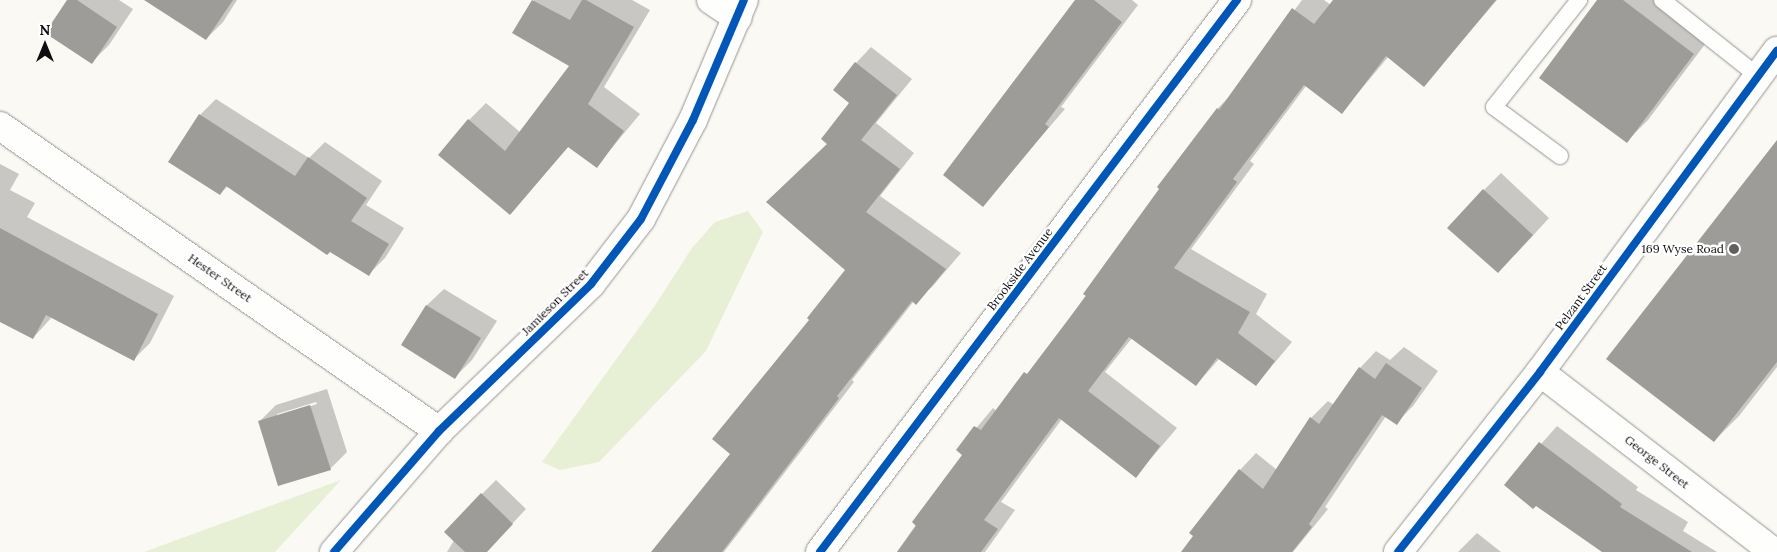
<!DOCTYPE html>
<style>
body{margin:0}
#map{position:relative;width:1777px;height:552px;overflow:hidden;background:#faf9f4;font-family:Lora,serif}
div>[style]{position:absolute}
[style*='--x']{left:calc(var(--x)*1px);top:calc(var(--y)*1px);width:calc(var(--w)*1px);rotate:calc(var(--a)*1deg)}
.green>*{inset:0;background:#e7f0d5}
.shadow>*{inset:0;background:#0003}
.building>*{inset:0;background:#9e9c99}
.roads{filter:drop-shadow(0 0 1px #949492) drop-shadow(0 0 1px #949492)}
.service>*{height:16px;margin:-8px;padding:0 8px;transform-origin:8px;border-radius:8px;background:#fefefd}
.minor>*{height:28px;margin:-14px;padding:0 14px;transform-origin:14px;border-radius:14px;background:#fefefd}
.cycleway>*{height:8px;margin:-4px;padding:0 4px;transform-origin:4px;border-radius:4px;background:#0057b8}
.dots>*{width:14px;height:14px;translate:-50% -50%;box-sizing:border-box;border:2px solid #fff;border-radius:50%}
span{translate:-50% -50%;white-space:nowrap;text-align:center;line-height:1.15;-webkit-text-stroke:5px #fff;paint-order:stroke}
.poi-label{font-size:12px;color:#0e0e0e}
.right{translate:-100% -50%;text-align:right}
.street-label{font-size:12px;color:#0e0e0e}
.north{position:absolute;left:20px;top:20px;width:50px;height:50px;-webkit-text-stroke:4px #fff;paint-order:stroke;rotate:0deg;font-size:14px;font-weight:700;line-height:20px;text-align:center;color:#0e0e0e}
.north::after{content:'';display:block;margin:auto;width:18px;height:22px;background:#0e0e0e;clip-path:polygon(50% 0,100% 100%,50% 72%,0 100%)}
</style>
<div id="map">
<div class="green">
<div style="clip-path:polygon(748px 211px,763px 232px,706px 351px,599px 462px,560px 470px,542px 462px,654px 307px,692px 248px,715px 222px)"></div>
<div style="clip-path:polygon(341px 480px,275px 552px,144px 552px)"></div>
</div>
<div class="shadow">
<div style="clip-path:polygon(68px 0,119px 0,133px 9px,109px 45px,92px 62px)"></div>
<div style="clip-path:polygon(172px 0,237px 0,223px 22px,206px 39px)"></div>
<div style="clip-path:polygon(534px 0,632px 0,650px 10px,604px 87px,640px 114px,596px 167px,569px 146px,510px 213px,469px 120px,486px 103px,521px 133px,570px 66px,514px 33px)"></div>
<div style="clip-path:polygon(1077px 0,1132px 0,1138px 5px,1061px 107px,1065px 109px,982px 205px)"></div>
<div style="clip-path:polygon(1302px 0,1324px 0,1331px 5px,1335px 0,1497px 0,1424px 85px,1389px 56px,1342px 112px,1306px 86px,1250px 161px,1254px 164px,1191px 249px,1267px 294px,1256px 314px,1292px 342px,1256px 385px,1220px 358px,1196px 385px,1132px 338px,1105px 372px,1177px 428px,1136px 476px,1062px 419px,1001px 502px,1015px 510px,985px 552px,897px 552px,964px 455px,958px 450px,993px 408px,997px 411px,1043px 356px,1217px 109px,1233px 93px)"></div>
<div style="clip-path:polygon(1599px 0,1674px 0,1715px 31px,1648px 120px,1626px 142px)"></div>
<div style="clip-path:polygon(871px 47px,912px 79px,876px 123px,914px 153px,880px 196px,961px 253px,932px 287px,914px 301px,852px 380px,854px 382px,724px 552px,652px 552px,732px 454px,811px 320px,847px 270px,829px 144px,851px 103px,856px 63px)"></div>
<div style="clip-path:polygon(216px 99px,309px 158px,325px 142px,382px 181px,366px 205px,404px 228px,385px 258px,369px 274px,228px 186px,220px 194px,200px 115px)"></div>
<div style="clip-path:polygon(1777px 142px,1777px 367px,1739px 416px,1714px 441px)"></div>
<div style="clip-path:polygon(0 164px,19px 174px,10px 190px,35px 203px,27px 217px,174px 296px,150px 343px,133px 360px,52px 317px,33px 338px,0 320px)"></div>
<div style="clip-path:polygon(1501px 173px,1549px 218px,1515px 255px,1484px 190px)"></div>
<div style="clip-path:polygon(444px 289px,497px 321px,472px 360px,455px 377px,402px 344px,427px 305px)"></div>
<div style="clip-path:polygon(1404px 347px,1438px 371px,1413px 406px,1396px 423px,1386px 416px,1325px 507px,1328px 509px,1293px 552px,1182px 552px,1240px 470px,1256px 453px,1277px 470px,1311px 418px,1328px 401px,1334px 405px,1360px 368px,1376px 351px,1390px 360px)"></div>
<div style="clip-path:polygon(evenodd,327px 389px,347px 452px,330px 469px,259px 422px,276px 405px,327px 389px,316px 402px,317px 404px,277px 417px,277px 414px,316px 402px)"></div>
<div style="clip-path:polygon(1557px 426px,1638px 487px,1636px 490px,1688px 522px,1683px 531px,1717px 552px,1610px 552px,1505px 485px)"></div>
<div style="clip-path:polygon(496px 480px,526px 509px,486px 552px,447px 552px,482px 494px)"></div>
<div style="clip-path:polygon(1477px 533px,1501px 552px,1458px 552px)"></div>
</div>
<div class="building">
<div style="clip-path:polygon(67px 0,77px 0,117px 27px,92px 64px,45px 33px)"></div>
<div style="clip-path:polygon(144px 0,233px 0,206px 40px)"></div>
<div style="clip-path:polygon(532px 0,570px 20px,582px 0,586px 0,634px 27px,588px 104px,624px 131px,597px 168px,568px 147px,510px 215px,438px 155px,468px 119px,505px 151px,569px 66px,512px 33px)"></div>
<div style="clip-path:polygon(1075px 0,1094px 0,1122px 22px,1045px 124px,1049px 127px,983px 207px,943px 175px)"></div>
<div style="clip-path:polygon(1333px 0,1496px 0,1424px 87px,1386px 56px,1342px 114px,1304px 85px,1233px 179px,1237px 182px,1174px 268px,1250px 312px,1238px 333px,1275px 361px,1256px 386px,1217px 358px,1196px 386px,1129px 337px,1088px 391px,1160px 446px,1136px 478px,1059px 418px,984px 520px,998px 529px,981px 552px,897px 552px,916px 526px,912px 522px,962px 455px,956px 450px,974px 426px,981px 430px,1024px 372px,1027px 374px,1086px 296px,1083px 294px,1159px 189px,1157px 187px,1217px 108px,1219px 110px,1292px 8px,1314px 24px)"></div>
<div style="clip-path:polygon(1597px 0,1623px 0,1694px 54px,1627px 143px,1539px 78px)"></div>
<div style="clip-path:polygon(855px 62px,897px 95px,861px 140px,900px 169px,866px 212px,946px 269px,916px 305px,912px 301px,837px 396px,839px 398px,722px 552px,651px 552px,730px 454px,712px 439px,809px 320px,807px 318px,845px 270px,766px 202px,827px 144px,821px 139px,849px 103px,833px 90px)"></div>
<div style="clip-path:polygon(199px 114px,295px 176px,308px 157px,367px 198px,351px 221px,389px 244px,369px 276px,330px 252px,327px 255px,226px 186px,220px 195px,168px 162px)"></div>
<div style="clip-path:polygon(1777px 140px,1777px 362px,1714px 442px,1606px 359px)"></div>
<div style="clip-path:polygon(1483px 189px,1533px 235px,1498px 273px,1447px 228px)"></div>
<div style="clip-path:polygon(0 228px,158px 314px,134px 361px,46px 315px,33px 339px,0 322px)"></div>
<div style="clip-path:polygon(426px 305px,481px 338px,455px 379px,401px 345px)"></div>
<div style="clip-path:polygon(1386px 363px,1422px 388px,1397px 425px,1382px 415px,1309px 524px,1312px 527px,1292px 552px,1181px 552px,1193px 536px,1189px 533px,1239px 469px,1263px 489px,1310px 417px,1319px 424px,1359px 367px,1375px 379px)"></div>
<div style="clip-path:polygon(310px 405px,331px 470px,278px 486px,258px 421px)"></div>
<div style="clip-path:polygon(1539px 442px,1622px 504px,1620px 507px,1692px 552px,1602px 552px,1536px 506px,1533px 509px,1504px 485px)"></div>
<div style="clip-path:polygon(481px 493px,513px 524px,487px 552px,465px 552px,444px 532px)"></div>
</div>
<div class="roads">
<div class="service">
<div style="--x:1662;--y:0;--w:122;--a:38.4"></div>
<div style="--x:1560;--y:156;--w:82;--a:-143.4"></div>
<div style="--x:1494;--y:107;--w:137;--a:-51.5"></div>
</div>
<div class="minor">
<div style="--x:711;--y:0;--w:32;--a:34"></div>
<div style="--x:0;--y:126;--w:535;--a:34.79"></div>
<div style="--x:1540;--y:372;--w:295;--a:37.6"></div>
<div style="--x:334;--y:552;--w:160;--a:-49"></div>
<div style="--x:439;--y:431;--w:211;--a:-44"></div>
<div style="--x:591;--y:284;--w:82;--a:-52.4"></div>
<div style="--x:641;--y:219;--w:112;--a:-62.3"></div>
<div style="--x:693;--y:120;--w:130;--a:-67"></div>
<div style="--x:820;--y:552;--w:692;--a:-52.93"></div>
<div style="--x:1398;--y:552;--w:229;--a:-51.7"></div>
<div style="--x:1540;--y:372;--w:399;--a:-53.6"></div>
</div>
</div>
<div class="cycleway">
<div style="--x:334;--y:552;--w:160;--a:-49"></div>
<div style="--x:439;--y:431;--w:211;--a:-44"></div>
<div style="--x:591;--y:284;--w:82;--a:-52.4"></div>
<div style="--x:641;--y:219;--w:112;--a:-62.3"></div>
<div style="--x:693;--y:120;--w:130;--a:-67"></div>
<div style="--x:820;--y:552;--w:692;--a:-52.93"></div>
<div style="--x:1398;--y:552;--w:229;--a:-51.7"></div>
<div style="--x:1540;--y:372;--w:399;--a:-53.6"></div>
</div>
<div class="dots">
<div style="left:1734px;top:249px;background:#61605e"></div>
</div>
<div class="poi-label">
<span class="right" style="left:1724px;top:249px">169 Wyse Road</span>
</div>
<div class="street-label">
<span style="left:1020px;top:269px;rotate:-53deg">Brookside Avenue</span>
<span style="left:220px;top:278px;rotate:35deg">Hester Street</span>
<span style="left:1581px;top:297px;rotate:-54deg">Pelzant Street</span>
<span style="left:555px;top:302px;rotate:-45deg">Jamieson Street</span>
<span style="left:1657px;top:462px;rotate:38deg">George Street</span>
</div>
<div class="north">N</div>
</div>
